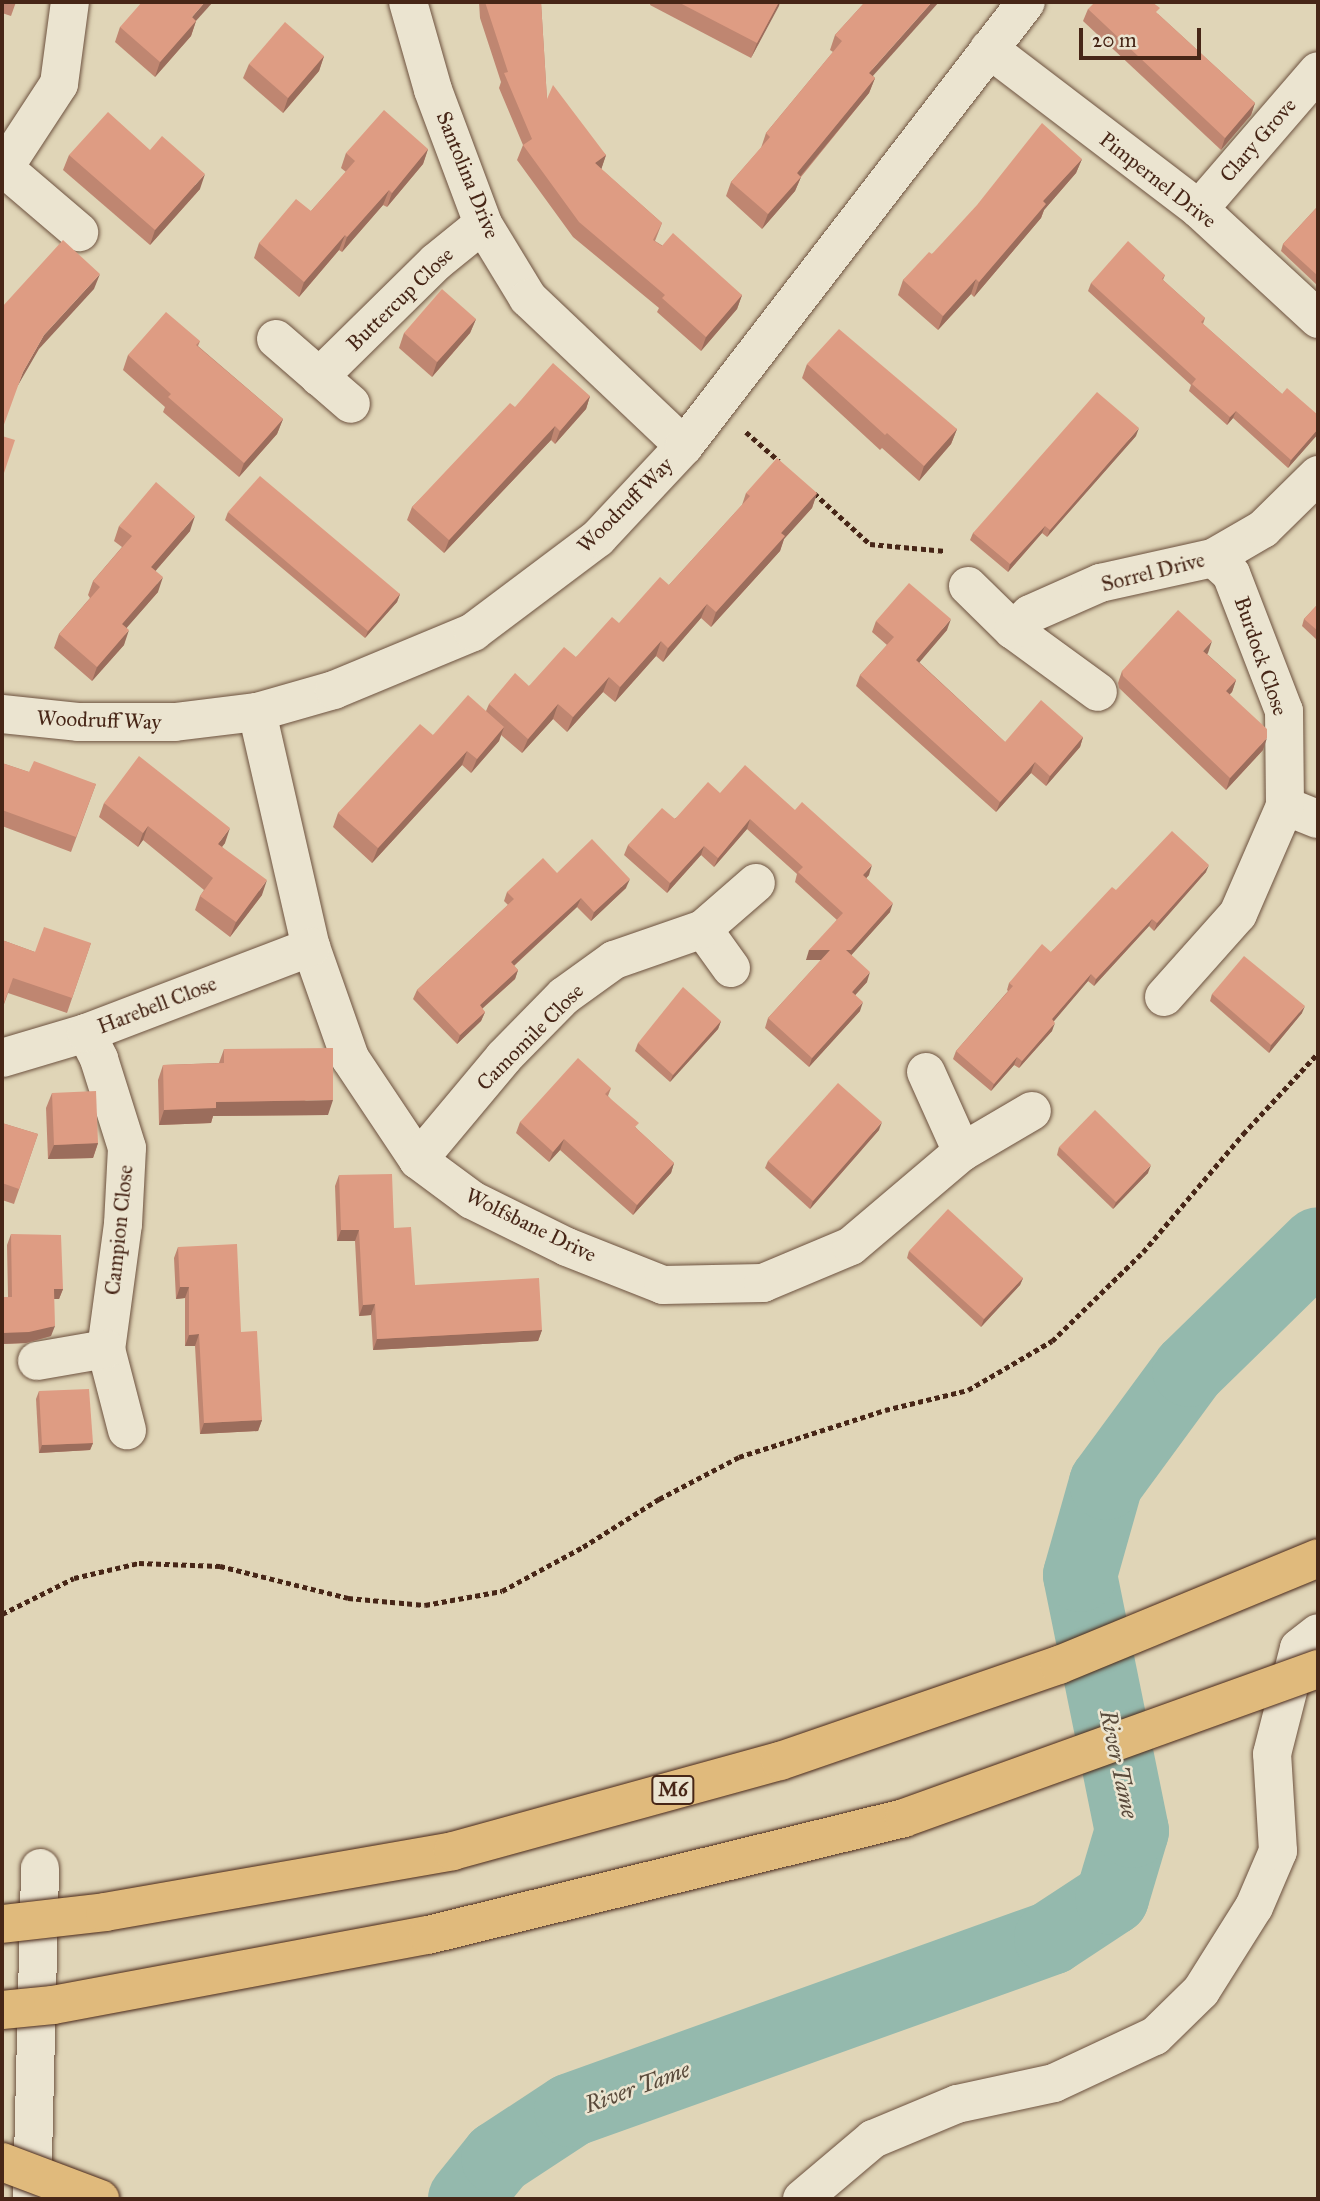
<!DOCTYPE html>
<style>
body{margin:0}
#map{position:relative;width:1320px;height:2201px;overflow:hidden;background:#e0d5b7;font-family:"IM FELL Great Primer",serif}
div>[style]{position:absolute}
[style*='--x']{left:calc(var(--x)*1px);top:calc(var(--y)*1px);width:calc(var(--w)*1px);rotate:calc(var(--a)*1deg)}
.river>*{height:74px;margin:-37px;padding:0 37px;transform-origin:37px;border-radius:37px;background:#94b9ad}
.path>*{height:4.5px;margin-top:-2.25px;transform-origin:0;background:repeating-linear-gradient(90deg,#472617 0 5px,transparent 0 8.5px)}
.roads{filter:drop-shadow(0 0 2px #6d523f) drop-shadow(0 0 2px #6d523f)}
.minor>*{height:38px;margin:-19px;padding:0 19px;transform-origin:19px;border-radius:19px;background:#ebe4d0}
.bridges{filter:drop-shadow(0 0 2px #472617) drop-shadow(0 0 2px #472617)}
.highway-bridge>*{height:38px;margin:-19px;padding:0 19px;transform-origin:19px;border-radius:19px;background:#e0ba7c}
.wall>*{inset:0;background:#bf8671}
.shaded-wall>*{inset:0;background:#9b6d5c}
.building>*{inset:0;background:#de9c83}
span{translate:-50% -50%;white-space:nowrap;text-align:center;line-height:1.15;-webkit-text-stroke:5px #ebe4d0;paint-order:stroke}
.shield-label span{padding:2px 5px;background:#ebe4d0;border:2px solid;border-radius:5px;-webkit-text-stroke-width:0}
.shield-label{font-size:19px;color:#472617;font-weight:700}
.street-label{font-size:21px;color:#472617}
.water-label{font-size:23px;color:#5a4b3c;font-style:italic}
.frame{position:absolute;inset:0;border:4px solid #472617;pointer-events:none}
.scale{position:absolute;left:1079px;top:28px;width:122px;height:32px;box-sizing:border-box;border:4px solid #472617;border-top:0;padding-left:9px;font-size:21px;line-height:24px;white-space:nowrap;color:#472617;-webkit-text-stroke:5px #ebe4d0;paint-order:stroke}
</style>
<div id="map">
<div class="river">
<div style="--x:465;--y:2199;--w:53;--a:-51.2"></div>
<div style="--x:498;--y:2158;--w:87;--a:-33.3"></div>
<div style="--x:571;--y:2110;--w:510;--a:-19.71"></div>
<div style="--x:1051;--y:1938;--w:73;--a:-33.3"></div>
<div style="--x:1112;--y:1898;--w:70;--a:-73.4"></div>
<div style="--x:1132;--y:1831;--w:261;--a:-101.5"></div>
<div style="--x:1080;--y:1575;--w:96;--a:-74.2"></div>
<div style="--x:1106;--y:1483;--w:140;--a:-53.7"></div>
<div style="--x:1189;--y:1370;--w:180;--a:-44.3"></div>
</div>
<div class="path">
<div style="--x:746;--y:432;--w:44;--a:41.3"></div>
<div style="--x:814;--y:493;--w:76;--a:42.3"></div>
<div style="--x:870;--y:544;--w:76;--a:5.3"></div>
<div style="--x:2;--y:1614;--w:80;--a:-26.6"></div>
<div style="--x:74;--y:1578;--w:67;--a:-13"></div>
<div style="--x:139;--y:1563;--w:81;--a:2.1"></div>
<div style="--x:220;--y:1566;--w:132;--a:14"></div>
<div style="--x:348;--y:1598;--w:77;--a:5.2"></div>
<div style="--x:425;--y:1605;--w:78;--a:-10.3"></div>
<div style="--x:502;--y:1591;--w:92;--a:-28.5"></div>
<div style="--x:583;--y:1547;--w:90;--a:-32.3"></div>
<div style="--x:659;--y:1499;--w:90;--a:-27.7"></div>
<div style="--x:739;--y:1457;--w:153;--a:-17.8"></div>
<div style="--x:885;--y:1410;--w:85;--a:-13.5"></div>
<div style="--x:968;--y:1390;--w:97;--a:-30.3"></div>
<div style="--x:1052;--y:1341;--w:127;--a:-44.4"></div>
<div style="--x:1143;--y:1252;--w:155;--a:-49.7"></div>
<div style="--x:1243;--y:1134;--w:110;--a:-47.2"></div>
</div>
<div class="roads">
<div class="minor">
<div style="--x:408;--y:2;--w:91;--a:74.1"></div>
<div style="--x:433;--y:90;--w:143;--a:69.5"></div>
<div style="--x:483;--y:224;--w:87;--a:58.7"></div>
<div style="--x:528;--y:298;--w:215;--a:43.5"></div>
<div style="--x:989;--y:49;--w:264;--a:37.3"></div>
<div style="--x:1199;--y:209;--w:162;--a:42.7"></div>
<div style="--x:4;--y:168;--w:99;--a:40.5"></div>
<div style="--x:2;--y:171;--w:104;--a:-56.8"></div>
<div style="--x:59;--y:84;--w:83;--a:-82.4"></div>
<div style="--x:1199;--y:209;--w:182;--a:-49.2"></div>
<div style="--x:276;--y:339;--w:99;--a:40.9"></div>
<div style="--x:319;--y:377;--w:164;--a:-44.5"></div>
<div style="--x:436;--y:262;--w:60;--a:-39"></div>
<div style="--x:968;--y:586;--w:63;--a:44.4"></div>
<div style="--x:1013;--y:630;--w:105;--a:36.1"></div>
<div style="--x:1013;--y:630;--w:23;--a:-43"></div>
<div style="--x:1030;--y:614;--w:77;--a:-23.9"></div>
<div style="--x:1100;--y:583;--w:116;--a:-12.5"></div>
<div style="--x:1213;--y:558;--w:58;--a:-30.1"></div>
<div style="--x:1263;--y:529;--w:77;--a:-44.5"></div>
<div style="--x:257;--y:712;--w:241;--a:77.1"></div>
<div style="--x:311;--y:947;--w:118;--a:70.6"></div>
<div style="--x:350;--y:1058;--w:123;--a:56.3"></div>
<div style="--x:418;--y:1160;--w:67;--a:36.5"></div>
<div style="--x:472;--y:1200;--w:106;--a:26.3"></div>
<div style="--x:567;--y:1247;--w:103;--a:21.6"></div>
<div style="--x:663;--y:1285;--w:100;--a:-1.1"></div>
<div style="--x:763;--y:1283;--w:95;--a:-22.8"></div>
<div style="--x:851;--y:1246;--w:145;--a:-40.3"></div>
<div style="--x:962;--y:1152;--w:81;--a:-30.4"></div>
<div style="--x:2;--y:714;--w:76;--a:6"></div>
<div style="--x:78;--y:722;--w:97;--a:0"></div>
<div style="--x:175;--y:722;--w:83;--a:-7"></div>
<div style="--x:257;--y:712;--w:80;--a:-15.9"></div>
<div style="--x:334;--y:690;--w:151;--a:-22.6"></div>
<div style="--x:473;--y:632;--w:156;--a:-36.9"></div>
<div style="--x:598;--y:538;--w:126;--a:-46.9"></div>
<div style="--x:684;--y:446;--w:560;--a:-52.39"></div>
<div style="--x:1285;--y:806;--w:35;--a:22"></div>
<div style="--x:703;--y:929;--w:48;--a:54.3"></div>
<div style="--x:1164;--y:997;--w:111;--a:-48.3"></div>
<div style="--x:1238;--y:914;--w:118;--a:-66.5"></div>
<div style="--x:1285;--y:806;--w:95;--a:-90.6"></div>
<div style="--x:1284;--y:711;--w:147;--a:-111.1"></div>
<div style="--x:1231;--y:574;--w:24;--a:-138"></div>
<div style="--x:86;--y:1033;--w:29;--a:63"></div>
<div style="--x:99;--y:1059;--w:93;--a:72.5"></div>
<div style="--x:127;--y:1148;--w:76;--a:93"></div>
<div style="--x:123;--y:1224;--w:126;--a:97.7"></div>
<div style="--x:106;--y:1349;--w:84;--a:75.5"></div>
<div style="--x:2;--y:1058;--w:88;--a:-16.6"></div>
<div style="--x:86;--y:1033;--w:241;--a:-20.9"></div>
<div style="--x:926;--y:1072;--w:88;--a:65.8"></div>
<div style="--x:418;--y:1160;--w:134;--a:-50.1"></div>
<div style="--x:504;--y:1057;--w:86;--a:-45.5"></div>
<div style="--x:564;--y:996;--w:62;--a:-35.8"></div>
<div style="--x:614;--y:960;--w:94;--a:-19.2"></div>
<div style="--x:703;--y:929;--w:70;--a:-41"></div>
<div style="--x:37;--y:1361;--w:70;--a:-9.9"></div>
<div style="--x:32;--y:2199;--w:331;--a:-88.6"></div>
<div style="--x:802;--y:2199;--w:93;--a:-40.2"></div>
<div style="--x:873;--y:2139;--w:91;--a:-22.6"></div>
<div style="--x:957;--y:2104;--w:99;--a:-12.2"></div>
<div style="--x:1054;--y:2083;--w:111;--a:-25"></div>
<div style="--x:1155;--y:2036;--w:64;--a:-44.4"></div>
<div style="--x:1201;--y:1991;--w:99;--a:-57.8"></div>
<div style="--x:1254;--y:1907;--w:61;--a:-66.8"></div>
<div style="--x:1278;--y:1851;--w:97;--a:-93.5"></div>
<div style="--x:1272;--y:1754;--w:109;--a:-75.7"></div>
<div style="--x:1299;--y:1648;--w:24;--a:-38"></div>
</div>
</div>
<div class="bridges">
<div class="highway-bridge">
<div style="--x:2;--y:1924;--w:104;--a:-6.6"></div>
<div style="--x:105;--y:1912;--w:353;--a:-9.9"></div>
<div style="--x:453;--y:1851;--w:339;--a:-15.4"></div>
<div style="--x:780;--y:1761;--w:295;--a:-19"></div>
<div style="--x:1059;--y:1665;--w:280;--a:-22.4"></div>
<div style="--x:2;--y:2010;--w:51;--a:-5.6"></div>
<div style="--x:53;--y:2005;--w:381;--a:-10.6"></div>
<div style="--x:428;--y:1935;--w:490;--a:-13.8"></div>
<div style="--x:904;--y:1818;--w:440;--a:-19.8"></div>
<div style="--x:2;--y:2162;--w:105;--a:20.7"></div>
</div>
</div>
<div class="wall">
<div style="clip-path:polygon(2px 2px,16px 2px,11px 16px,2px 13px)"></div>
<div style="clip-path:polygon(479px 2px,541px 2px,547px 99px,606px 155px,601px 169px,662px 223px,655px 241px,742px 295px,737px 309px,701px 351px,657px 312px,659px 308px,573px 237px,517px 160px,523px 145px,499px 88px,501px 82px,480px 18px)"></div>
<div style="clip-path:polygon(651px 2px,780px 2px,751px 58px,650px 5px)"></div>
<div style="clip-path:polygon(865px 2px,873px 76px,875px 78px,869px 93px,801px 177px,795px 191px,762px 229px,726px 196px,731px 182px,761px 148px,766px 133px,833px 52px,830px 50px,835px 35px)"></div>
<div style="clip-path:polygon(1088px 9px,1158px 14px,1255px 103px,1251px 115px,1221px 150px,1083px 21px)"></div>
<div style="clip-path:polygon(196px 21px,191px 36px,155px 77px,115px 42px,120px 27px)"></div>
<div style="clip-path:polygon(324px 56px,319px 71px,283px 113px,243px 78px,249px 64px)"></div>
<div style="clip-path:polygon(428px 149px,423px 164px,387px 207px,383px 205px,342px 252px,339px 250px,299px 297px,254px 258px,259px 243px,311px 211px,346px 172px,341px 168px,346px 153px)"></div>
<div style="clip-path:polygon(150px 150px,200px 189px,150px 245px,63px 170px,69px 155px)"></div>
<div style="clip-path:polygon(1082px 159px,1076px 173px,1044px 210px,1041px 218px,974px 297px,971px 294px,938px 330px,898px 295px,903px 280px,932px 254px)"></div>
<div style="clip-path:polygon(1318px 206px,1318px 286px,1281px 251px,1283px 244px)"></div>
<div style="clip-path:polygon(1165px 275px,1163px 280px,1205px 318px,1203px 324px,1282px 394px,1318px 415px,1318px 434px,1288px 468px,1233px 418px,1227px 425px,1189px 391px,1191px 385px,1088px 291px,1091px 283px)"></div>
<div style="clip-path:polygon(476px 319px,470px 333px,432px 377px,399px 348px,404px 333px)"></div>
<div style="clip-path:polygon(200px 341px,198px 346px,283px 419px,277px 434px,239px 477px,163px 412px,165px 407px,123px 370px,128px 355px)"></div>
<div style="clip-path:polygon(807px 364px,957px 429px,951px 444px,919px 481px,882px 448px,880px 450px,802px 378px)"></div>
<div style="clip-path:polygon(590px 396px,586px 409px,555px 444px,551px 440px,444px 553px,407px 520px,412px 507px,515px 407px)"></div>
<div style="clip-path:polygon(1136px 436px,1047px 537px,1042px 533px,1008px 572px,970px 540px,973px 533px)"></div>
<div style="clip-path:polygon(746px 493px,817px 493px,812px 508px,784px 539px,780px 551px,711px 627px,701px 618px,663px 662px,656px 656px,615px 702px,603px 692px,567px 732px,553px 719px,522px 753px,501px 735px,499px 741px,471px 773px,462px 765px,372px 863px,333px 827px,338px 813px,433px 735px,486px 711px,489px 704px,529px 686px,576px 657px,669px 585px,742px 505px)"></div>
<div style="clip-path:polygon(228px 512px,400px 594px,397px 602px,365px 638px,225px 520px)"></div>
<div style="clip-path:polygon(119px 526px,190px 531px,155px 571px,158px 592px,126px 628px,124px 645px,92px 681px,54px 648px,59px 634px,90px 598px,88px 595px,93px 581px,122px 547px,114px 541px)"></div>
<div style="clip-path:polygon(1318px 604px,1318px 641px,1302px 626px,1304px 619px)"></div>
<div style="clip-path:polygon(876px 621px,947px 630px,919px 662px,1005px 742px,1083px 737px,1080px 747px,1046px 786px,1031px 773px,996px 812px,856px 686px,860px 675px,887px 645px,872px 632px)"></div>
<div style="clip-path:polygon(1208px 653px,1207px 654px,1236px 680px,1232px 692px,1229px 694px,1263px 750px,1226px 790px,1119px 688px,1118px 683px,1122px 671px)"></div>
<div style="clip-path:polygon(2px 763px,29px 772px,96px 784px,71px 852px,2px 826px)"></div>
<div style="clip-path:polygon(720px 793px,869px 875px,866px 878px,890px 912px,851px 955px,867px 982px,855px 995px,860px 1011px,809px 1067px,765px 1028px,768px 1018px,821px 960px,806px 960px,837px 920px,795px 882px,797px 874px,747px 829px,714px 867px,701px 855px,667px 893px,624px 855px,628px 845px)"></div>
<div style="clip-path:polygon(104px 803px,225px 843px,222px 847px,262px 895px,230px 937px,195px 910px,200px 896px,204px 890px,143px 840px,138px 847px,99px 817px)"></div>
<div style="clip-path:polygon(1206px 872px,1154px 931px,1149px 926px,1094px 986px,1088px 981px,1053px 1022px,1052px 1031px,1019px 1068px,1014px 1065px,991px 1091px,953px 1059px,956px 1051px,1008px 991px,1007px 990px,1009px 983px,1051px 952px,1116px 890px)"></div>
<div style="clip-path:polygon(557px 873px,626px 888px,591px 921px,577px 907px,514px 966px,518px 970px,515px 979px,482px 1009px,485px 1012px,481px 1021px,457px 1044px,413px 999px,417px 990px,508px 905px,504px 901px,507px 892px)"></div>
<div style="clip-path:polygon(2px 940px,35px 952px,91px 943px,67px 1013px,8px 993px,2px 1010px)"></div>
<div style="clip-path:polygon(1212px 994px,1302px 1013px,1269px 1053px,1210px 1001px)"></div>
<div style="clip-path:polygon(721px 1021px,718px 1029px,670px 1082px,635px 1051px,638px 1043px)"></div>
<div style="clip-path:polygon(224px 1049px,328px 1115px,213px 1116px,211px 1123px,159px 1125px,158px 1080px,163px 1065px,219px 1063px)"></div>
<div style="clip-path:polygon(611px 1088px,608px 1096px,637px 1129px,674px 1163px,671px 1173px,633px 1215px,560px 1150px,549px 1162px,516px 1133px,520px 1122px)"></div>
<div style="clip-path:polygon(52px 1093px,98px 1143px,93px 1158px,48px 1159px,46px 1108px)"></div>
<div style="clip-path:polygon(2px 1123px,38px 1134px,14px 1204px,2px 1200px)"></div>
<div style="clip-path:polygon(879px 1130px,810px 1209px,765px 1168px,768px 1161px)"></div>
<div style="clip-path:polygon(1059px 1147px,1148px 1173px,1113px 1209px,1057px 1155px)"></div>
<div style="clip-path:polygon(339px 1175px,394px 1228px,415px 1285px,542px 1330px,538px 1341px,373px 1350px,371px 1315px,359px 1316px,355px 1241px,337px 1241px,335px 1186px)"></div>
<div style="clip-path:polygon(11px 1234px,63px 1289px,59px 1299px,54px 1299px,51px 1336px,26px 1343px,2px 1344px,2px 1297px,8px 1297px,7px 1245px)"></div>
<div style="clip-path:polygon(178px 1247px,241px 1332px,262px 1420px,258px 1431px,200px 1434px,195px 1346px,185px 1346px,185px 1298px,176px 1299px,174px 1258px)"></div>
<div style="clip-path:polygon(909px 1251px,1023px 1278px,1020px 1285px,981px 1327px,907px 1258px)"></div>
<div style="clip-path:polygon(39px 1391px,93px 1443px,90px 1450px,39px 1453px,36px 1399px)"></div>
</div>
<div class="shaded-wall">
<div style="clip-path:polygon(205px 2px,213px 2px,186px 32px,192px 17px)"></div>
<div style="clip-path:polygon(779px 2px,780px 2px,779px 6px,751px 58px,757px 43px)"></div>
<div style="clip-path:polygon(932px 2px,939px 2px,863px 87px,869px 73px)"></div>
<div style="clip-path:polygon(196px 21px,191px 36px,155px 77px,160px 62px)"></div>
<div style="clip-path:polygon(324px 56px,319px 71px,283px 113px,288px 98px)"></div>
<div style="clip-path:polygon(875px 78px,869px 93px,798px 179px,801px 177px,795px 191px,762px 229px,768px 214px,797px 173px)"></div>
<div style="clip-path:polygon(1255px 103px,1251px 115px,1221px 150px,1225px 138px)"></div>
<div style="clip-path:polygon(428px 149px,423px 164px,387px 207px,392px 193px)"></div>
<div style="clip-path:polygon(606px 155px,601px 170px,595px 163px)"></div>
<div style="clip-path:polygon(1082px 159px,1076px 173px,1044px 210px,1041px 218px,974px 297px,979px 282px,1043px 201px)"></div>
<div style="clip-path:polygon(205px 174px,200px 189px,150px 245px,155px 230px)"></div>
<div style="clip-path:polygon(389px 190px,383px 205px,342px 252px,347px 237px)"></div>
<div style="clip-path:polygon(345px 235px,339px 250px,299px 297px,304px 282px)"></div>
<div style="clip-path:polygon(100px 274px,94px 289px,39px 349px,17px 387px,23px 372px,44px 335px)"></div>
<div style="clip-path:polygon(976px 279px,971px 294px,938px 330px,943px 316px)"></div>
<div style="clip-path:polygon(742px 295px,737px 309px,701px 351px,706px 337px)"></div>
<div style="clip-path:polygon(476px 319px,470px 333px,432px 377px,437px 362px)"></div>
<div style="clip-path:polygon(590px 396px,586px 409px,555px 444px,560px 431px)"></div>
<div style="clip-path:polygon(1236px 411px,1233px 418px,1227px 425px,1230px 417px)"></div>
<div style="clip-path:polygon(283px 419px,277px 434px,239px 477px,244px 463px)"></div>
<div style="clip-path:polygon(555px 426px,551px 440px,444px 553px,449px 540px)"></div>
<div style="clip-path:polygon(1139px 428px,1136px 436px,1047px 537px,1050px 530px)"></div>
<div style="clip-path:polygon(957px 429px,951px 444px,919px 481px,924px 466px)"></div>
<div style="clip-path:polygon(1318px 429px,1318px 434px,1288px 468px,1291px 460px)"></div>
<div style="clip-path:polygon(817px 493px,812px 508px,784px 539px,780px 551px,711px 627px,716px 612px,781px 533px)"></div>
<div style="clip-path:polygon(195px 516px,190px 531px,146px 582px,151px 567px)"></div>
<div style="clip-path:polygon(1045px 526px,1042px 533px,1008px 572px,1010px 564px)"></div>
<div style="clip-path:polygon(163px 577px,158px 592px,117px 639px,122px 624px)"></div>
<div style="clip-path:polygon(400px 594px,397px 602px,365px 638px,368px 631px)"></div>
<div style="clip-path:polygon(707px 604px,701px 618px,663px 662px,668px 648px)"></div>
<div style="clip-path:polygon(951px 619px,947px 630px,913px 670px,916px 660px)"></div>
<div style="clip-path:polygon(129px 630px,124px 645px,92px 681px,97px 667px)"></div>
<div style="clip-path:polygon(661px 641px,656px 656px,615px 702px,620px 687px)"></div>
<div style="clip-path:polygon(1212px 641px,1208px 653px,1199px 662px,1203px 651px)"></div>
<div style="clip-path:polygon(609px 677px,603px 692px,567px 732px,573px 717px)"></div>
<div style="clip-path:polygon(1236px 680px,1232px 692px,1222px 703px,1226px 691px)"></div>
<div style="clip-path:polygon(558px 704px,553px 719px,522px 753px,528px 739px)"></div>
<div style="clip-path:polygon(504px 727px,499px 741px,471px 773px,477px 759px)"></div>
<div style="clip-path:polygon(1083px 737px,1080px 747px,1046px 786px,1050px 776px)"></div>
<div style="clip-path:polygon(1267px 738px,1263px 750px,1226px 790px,1230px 778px)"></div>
<div style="clip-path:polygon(467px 751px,462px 765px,372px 863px,378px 848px)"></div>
<div style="clip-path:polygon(1035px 762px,1031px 773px,996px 812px,1000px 802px)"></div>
<div style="clip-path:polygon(750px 819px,747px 829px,714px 867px,718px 858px)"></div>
<div style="clip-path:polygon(148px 826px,143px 840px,138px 847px,143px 833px)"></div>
<div style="clip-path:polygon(230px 828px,225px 843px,212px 859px,218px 844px)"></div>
<div style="clip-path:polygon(704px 846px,701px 855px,667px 893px,670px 883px)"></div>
<div style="clip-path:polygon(872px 865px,869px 875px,860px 885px,863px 875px)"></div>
<div style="clip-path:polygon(1209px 865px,1206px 872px,1154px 931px,1157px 923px)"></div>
<div style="clip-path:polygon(630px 879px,626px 888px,591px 921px,594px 912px)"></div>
<div style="clip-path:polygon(267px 880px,262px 895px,230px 937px,236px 922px)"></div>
<div style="clip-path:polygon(581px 898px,577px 907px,508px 971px,511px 962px)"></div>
<div style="clip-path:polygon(893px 903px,890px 912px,847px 960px,846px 950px)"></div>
<div style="clip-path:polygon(1152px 919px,1149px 926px,1094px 986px,1096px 979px)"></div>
<div style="clip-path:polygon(809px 950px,830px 950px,826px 960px,806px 960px)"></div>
<div style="clip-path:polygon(518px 970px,515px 979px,476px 1014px,480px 1005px)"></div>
<div style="clip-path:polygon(870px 972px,867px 982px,849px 1002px,852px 992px)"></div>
<div style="clip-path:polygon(1091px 974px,1088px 981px,1049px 1027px,1052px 1019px)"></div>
<div style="clip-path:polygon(863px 1002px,860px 1011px,809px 1067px,812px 1058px)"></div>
<div style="clip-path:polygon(1305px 1006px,1302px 1013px,1269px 1053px,1271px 1045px)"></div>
<div style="clip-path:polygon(485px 1012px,481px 1021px,457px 1044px,460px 1035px)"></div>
<div style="clip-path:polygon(721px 1021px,718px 1029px,670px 1082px,673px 1075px)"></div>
<div style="clip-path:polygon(1055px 1023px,1052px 1031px,1019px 1068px,1022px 1061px)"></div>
<div style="clip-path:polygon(1017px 1057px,1014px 1065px,991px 1091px,994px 1084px)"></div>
<div style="clip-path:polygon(333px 1100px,328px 1115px,213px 1116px,211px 1123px,159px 1125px,164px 1110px,216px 1102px)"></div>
<div style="clip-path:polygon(882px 1122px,879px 1130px,810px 1209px,813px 1201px)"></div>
<div style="clip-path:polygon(564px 1139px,560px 1150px,549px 1162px,553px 1152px)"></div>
<div style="clip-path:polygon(98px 1143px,93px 1158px,48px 1159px,54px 1145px)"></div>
<div style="clip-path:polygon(674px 1163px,671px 1173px,633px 1215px,637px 1205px)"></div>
<div style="clip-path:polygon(1151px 1165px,1148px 1173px,1113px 1209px,1116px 1202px)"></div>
<div style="clip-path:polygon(341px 1230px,359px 1230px,355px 1241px,337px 1241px)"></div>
<div style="clip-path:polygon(1023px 1278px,1020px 1285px,981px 1327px,984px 1319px)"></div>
<div style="clip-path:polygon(180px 1287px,189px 1287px,185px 1298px,176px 1299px)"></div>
<div style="clip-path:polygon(54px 1289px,63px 1289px,59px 1299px,50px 1299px)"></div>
<div style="clip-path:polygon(375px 1304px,371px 1315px,359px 1316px,363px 1305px)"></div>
<div style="clip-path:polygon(55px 1326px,51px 1336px,26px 1343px,2px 1344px,2px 1333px)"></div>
<div style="clip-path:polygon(542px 1330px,538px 1341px,373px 1350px,377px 1339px)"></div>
<div style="clip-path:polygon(199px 1334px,195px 1346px,185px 1346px,189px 1335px)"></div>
<div style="clip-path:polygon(262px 1420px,258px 1431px,200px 1434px,204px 1423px)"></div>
<div style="clip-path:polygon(93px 1443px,90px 1450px,39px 1453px,42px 1445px)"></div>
</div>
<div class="building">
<div style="clip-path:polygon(142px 2px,205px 2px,192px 17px,196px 21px,160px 62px,120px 27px)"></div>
<div style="clip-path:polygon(485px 2px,541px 2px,547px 99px,553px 85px,606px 155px,595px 163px,662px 223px,653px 240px,662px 246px,673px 233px,742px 295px,706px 337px,662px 298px,665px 295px,579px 222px,523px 145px,532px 139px,504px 73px,508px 72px)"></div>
<div style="clip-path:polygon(678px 2px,779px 2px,757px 43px)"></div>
<div style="clip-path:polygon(865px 2px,932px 2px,869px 73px,875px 78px,797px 173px,801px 177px,768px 214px,731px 182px,770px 137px,766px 133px,842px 41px,835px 35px)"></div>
<div style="clip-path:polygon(1095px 2px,1152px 2px,1160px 8px,1156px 12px,1255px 103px,1225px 138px,1088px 9px)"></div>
<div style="clip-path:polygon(285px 22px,324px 56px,288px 98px,249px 64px)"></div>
<div style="clip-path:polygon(384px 110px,428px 149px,392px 193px,389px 190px,347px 237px,345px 235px,304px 282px,259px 243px,296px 199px,311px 211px,355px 161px,346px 153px)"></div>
<div style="clip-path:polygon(108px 112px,150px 150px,162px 136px,205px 174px,155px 230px,69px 155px)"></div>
<div style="clip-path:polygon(1042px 123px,1082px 159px,1043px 201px,1046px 204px,979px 282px,976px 279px,943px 316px,903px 280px,929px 252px,932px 254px,977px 205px)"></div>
<div style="clip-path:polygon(1318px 206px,1318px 276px,1283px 244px)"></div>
<div style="clip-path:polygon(63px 240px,100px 274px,44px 335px,23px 372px,2px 430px,2px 307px)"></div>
<div style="clip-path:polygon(1128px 241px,1165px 275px,1162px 279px,1205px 318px,1201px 322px,1282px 394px,1287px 388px,1318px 415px,1318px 429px,1291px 460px,1236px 411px,1230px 417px,1192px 384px,1196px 379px,1091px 283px)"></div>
<div style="clip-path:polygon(442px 289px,476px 319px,437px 362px,404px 333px)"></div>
<div style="clip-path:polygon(166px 312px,200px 341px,196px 345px,283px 419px,244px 463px,168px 397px,171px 394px,128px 355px)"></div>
<div style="clip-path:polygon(839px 329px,957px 429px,924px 466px,887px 433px,885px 435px,807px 364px)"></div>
<div style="clip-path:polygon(553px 363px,590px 396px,560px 431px,555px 426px,449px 540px,412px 507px,510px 403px,515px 407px)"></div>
<div style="clip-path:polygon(1097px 392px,1139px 428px,1050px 530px,1045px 526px,1010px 564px,973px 533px)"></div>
<div style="clip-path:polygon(2px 436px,15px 440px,3px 476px,2px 476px)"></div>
<div style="clip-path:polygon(777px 458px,817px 493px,781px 533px,785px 536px,716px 612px,707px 604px,668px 648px,661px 641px,620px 687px,609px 677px,573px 717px,558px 704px,528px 739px,489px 704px,515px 673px,529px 686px,564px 647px,576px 657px,612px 617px,619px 623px,660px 577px,669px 585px,750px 496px,746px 493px)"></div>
<div style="clip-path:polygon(260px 476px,400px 594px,368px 631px,228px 512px)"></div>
<div style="clip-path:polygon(156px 482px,195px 516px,151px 567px,163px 577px,122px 624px,129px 630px,97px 667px,59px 634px,100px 587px,93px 581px,132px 536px,119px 526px)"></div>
<div style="clip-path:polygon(909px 583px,951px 619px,916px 660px,1005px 742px,1041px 700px,1083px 737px,1050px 776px,1035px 762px,1000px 802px,860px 675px,894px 637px,876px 621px)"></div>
<div style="clip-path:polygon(1318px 604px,1318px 631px,1304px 619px)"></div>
<div style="clip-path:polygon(1178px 610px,1212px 641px,1203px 651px,1236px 680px,1226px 691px,1267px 729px,1267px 738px,1230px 778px,1123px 676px,1122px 671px)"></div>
<div style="clip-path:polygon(468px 695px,504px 727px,477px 759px,467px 751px,378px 848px,338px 813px,420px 724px,433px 735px)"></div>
<div style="clip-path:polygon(139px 756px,230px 828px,218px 844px,267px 880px,236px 922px,200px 896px,213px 878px,148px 826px,143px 833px,104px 803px)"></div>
<div style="clip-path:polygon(34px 761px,96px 784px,76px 837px,2px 810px,2px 763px,29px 772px)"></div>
<div style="clip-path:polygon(745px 765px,795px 810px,802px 802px,872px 865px,863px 875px,893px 903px,851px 950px,846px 950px,870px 972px,852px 992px,863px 1002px,812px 1058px,768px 1018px,830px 950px,809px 950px,843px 913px,798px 872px,803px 867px,750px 819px,718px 858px,704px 846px,670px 883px,628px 845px,662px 808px,675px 819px,708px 782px,720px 793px)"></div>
<div style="clip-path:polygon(1172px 831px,1209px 865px,1157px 923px,1152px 919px,1096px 979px,1091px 974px,1052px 1019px,1055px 1023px,1022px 1061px,1017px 1057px,994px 1084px,956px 1051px,1013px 986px,1009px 983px,1042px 944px,1051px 952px,1112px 887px,1116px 890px)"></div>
<div style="clip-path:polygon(592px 839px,630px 879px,594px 912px,581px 898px,511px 962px,518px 970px,480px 1005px,485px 1012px,460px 1035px,417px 990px,514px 899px,507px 892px,543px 858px,557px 873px)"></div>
<div style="clip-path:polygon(44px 927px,91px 943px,72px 998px,13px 978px,4px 1003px,2px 1002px,2px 940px,35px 952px)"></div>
<div style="clip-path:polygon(1244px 956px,1305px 1006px,1271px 1045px,1212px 994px)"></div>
<div style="clip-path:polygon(683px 987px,721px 1021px,673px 1075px,638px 1043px)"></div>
<div style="clip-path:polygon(333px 1048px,333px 1100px,216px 1102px,216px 1108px,164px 1110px,163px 1065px,224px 1063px,224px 1049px)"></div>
<div style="clip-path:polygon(578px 1058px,611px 1088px,605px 1094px,639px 1123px,635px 1127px,674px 1163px,637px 1205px,564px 1139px,553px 1152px,520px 1122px)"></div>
<div style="clip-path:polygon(838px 1083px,882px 1122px,813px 1201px,768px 1161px)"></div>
<div style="clip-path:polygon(96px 1091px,98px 1143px,54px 1145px,52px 1093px)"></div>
<div style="clip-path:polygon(1095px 1110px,1151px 1165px,1116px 1202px,1059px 1147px)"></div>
<div style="clip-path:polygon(2px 1123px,38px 1134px,19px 1189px,2px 1183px)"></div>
<div style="clip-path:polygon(392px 1174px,394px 1228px,411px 1227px,415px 1285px,539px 1278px,542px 1330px,377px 1339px,375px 1304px,363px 1305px,359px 1230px,341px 1230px,339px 1175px)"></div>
<div style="clip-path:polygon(948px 1209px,1023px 1278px,984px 1319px,909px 1251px)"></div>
<div style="clip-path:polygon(11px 1234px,61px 1235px,63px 1289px,54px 1289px,55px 1326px,29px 1332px,2px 1333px,2px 1297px,12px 1297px)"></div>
<div style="clip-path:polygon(237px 1244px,241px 1332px,257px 1331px,262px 1420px,204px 1423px,199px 1334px,189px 1335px,189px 1287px,180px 1287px,178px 1247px)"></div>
<div style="clip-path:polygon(89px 1389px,93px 1443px,42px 1445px,39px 1391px)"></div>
</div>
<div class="shield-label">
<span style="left:673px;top:1790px">M6</span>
</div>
<div class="street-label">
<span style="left:1258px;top:140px;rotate:-49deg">Clary Grove</span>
<span style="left:468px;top:175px;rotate:68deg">Santolina Drive</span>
<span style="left:1158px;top:180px;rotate:38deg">Pimpernel Drive</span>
<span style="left:400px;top:299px;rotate:-44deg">Buttercup Close</span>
<span style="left:625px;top:505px;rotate:-45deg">Woodruff Way</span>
<span style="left:1153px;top:572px;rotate:-14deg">Sorrel Drive</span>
<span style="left:1261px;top:656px;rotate:71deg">Burdock Close</span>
<span style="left:99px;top:720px;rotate:2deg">Woodruff Way</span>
<span style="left:157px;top:1005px;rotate:-21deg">Harebell Close</span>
<span style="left:530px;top:1037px;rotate:-45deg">Camomile Close</span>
<span style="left:531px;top:1225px;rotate:26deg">Wolfsbane Drive</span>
<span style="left:119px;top:1230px;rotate:-84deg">Campion Close</span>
</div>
<div class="water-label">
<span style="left:1119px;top:1764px;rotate:78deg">River Tame</span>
<span style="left:637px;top:2087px;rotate:-20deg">River Tame</span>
</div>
<div class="frame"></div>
<div class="scale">20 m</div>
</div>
